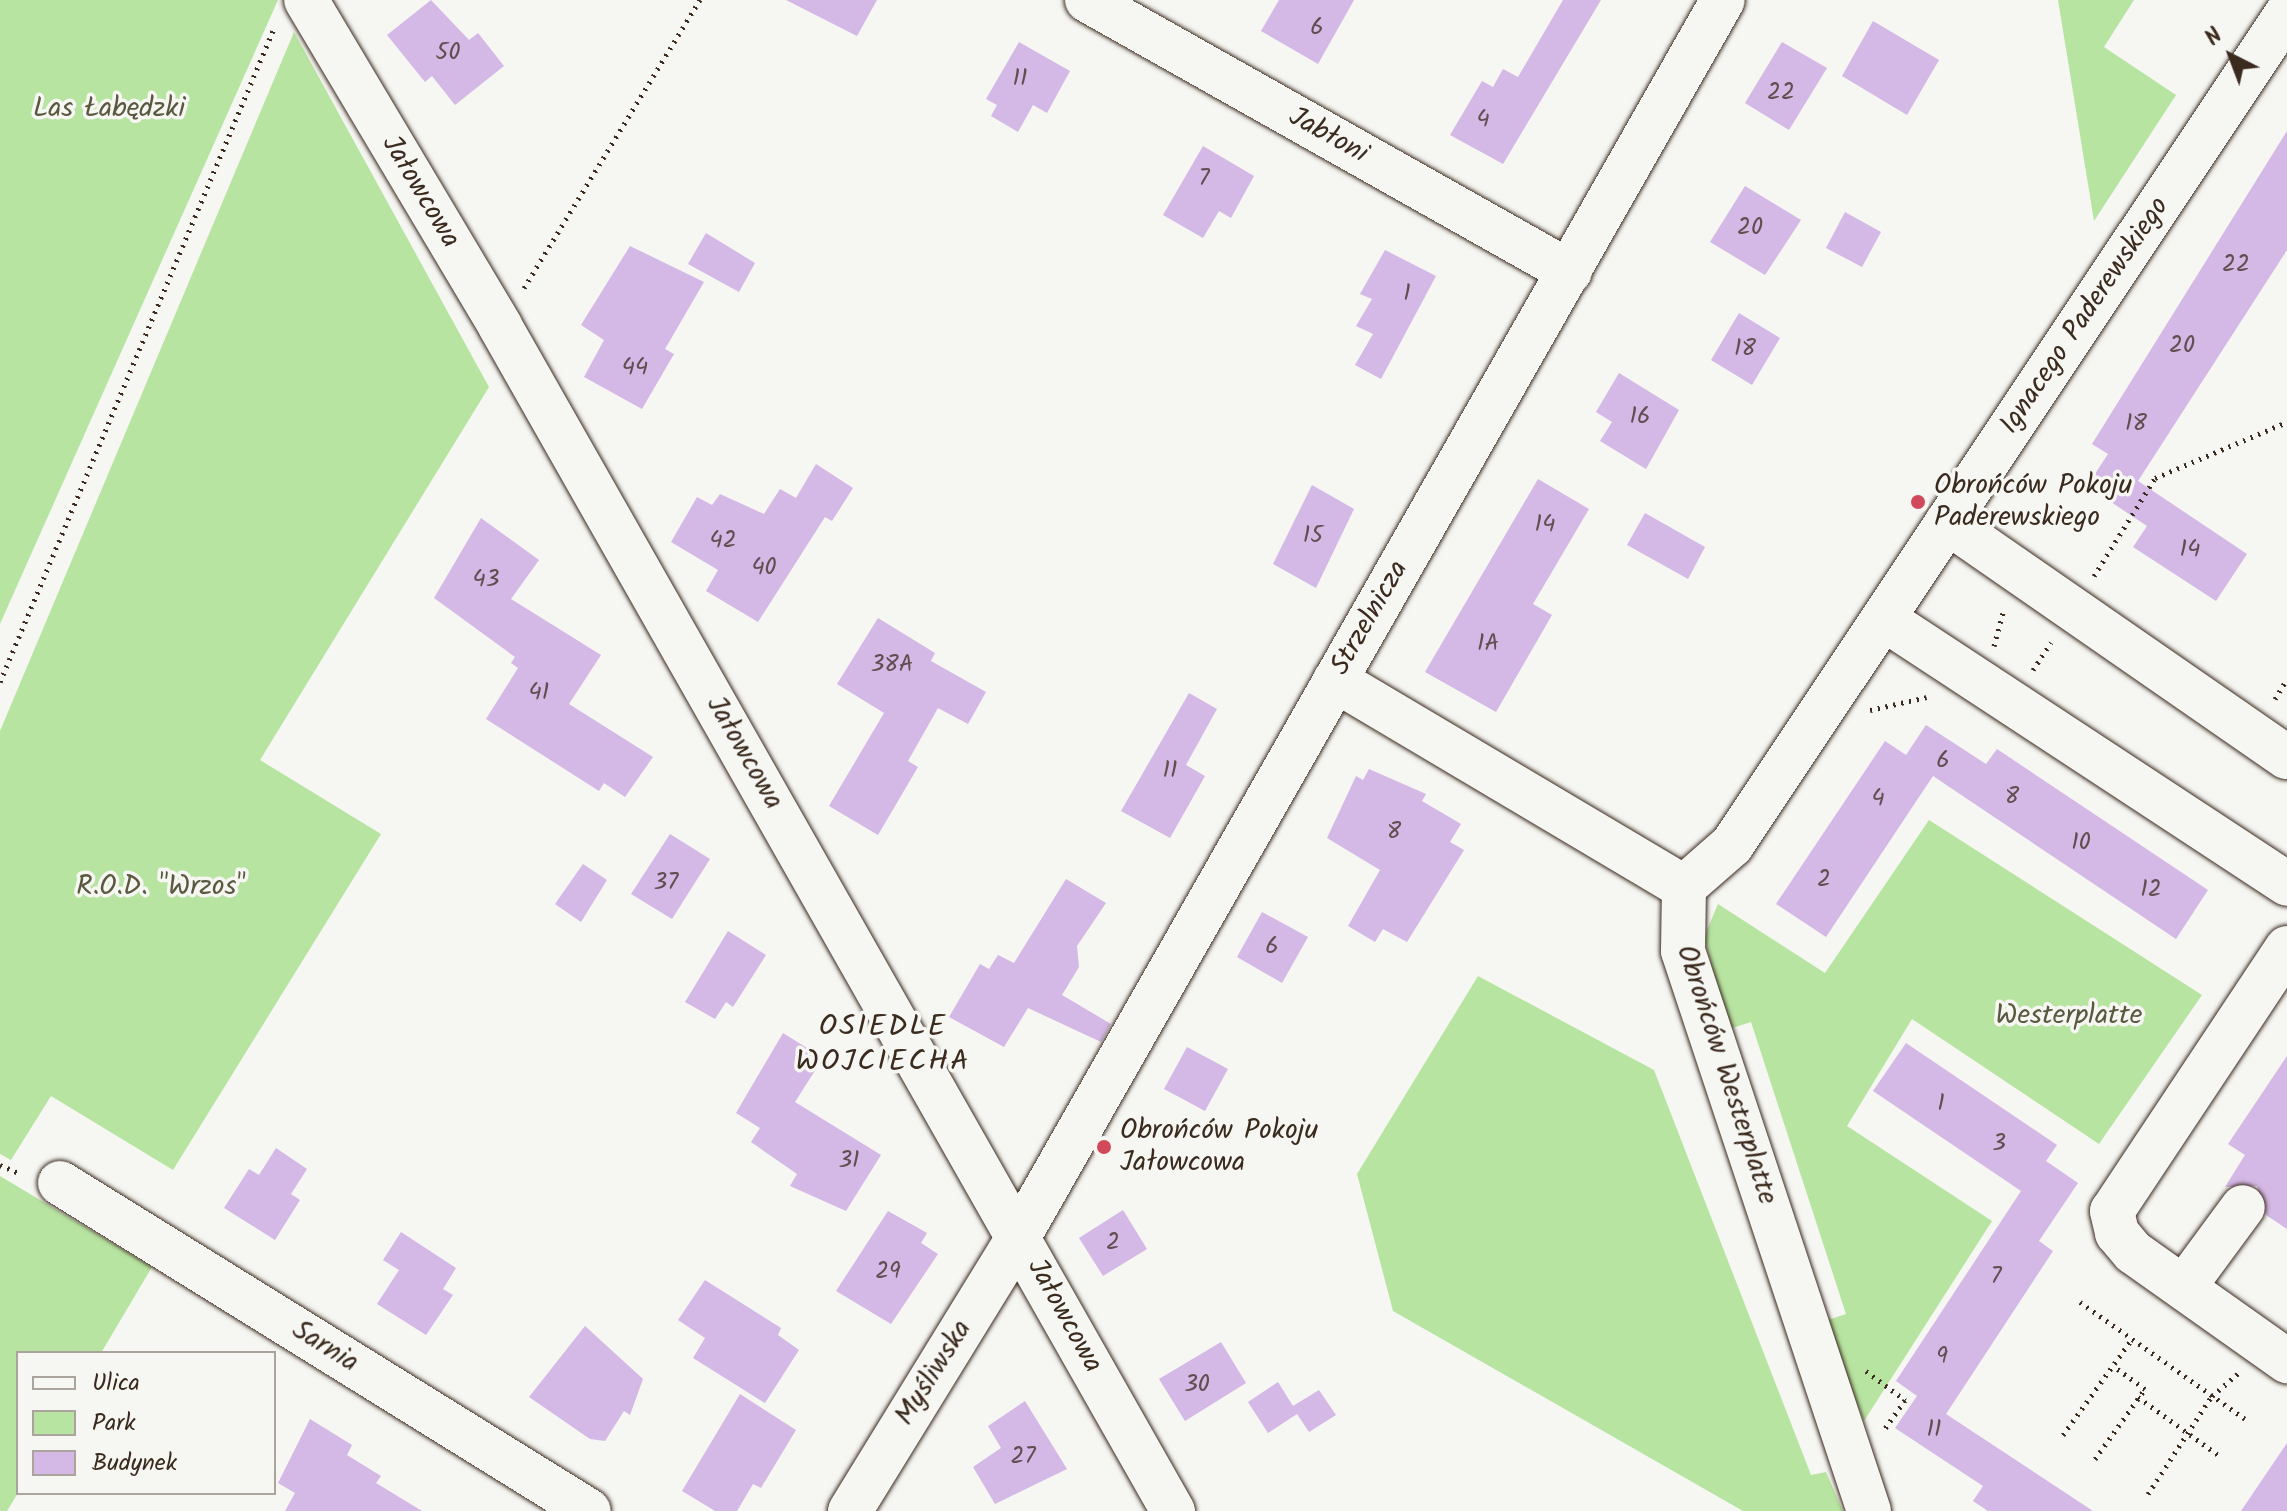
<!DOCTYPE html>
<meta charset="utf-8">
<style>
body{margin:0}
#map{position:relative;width:2287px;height:1511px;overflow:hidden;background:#f6f6f2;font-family:Kalam,sans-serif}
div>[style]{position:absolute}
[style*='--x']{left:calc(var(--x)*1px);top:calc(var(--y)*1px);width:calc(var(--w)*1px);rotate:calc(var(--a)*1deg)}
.green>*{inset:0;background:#b8e4a2}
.building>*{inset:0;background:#d4b8e5}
.path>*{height:5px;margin-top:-2.5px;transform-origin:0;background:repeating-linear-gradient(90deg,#3b2a1e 0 2px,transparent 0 8px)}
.roads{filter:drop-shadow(0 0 2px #3b2a1e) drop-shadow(0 0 2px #3b2a1e)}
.minor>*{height:44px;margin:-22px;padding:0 22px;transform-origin:22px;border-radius:22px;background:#f6f6f2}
.dots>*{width:22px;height:22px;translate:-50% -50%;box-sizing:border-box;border:4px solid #f6f6f2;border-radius:50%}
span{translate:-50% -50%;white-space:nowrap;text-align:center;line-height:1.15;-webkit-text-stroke:7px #f6f6f2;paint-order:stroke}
.number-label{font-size:24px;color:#614e50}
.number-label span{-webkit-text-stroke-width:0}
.park-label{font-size:28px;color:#5a583f}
.street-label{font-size:28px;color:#3b2a1e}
.poi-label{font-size:28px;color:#3b2a1e}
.left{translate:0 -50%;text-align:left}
.neighbourhood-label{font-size:30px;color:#3b2a1e;letter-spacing:2px}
.legend{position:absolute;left:16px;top:1351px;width:260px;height:144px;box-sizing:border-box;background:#f6f6f2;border:2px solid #aba49d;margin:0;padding:10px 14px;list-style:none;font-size:24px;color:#3b2a1e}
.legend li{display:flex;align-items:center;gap:16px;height:40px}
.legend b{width:40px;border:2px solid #aba49d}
.north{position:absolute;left:2191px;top:16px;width:80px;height:80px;-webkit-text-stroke:6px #f6f6f2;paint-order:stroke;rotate:318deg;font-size:22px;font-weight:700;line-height:32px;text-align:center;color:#3b2a1e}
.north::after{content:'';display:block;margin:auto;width:28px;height:36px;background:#3b2a1e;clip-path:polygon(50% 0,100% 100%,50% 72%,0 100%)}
</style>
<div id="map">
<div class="green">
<div style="clip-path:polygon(0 0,278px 0,0 624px)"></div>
<div style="clip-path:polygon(2058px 0,2134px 0,2104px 47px,2176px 95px,2094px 221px)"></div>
<div style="clip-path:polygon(294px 32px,489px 387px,260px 760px,381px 834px,173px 1170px,51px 1096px,11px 1160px,0 1154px,0 731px)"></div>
<div style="clip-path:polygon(1929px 820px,2202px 995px,2099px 1144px,1912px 1019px,1847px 1126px,1992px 1221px,1864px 1421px,1825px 1321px,1846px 1314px,1751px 1022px,1729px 1029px,1704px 937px,1718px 904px,1825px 973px)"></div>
<div style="clip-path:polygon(1478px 976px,1654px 1070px,1811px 1475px,1826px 1472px,1843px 1511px,1743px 1511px,1393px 1311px,1357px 1174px)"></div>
<div style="clip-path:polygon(0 1176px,152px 1267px,101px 1353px,18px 1353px,18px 1493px,7px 1511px,0 1511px)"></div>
</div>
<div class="building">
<div style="clip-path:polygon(431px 0,469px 40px,478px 33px,504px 66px,455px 105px,432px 76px,425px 82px,387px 35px)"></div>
<div style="clip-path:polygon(786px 0,877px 0,857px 36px)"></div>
<div style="clip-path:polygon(1279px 0,1354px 0,1318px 64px,1261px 31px)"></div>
<div style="clip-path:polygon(1563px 0,1601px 0,1503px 164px,1450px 135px,1482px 81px,1493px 87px,1503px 69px,1518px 77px)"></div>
<div style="clip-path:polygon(1873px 21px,1939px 60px,1907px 115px,1842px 76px)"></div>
<div style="clip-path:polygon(1019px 42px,1070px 71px,1047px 113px,1033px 105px,1018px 132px,991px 116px,997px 105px,986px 99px)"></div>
<div style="clip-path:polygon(1782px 42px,1827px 68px,1789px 130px,1745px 103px)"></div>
<div style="clip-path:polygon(2287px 131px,2287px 250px,2138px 481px,2247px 554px,2216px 601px,2133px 547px,2147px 526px,2087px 486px,2108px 454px,2092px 444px)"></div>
<div style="clip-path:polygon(1203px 146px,1254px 176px,1231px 218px,1219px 211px,1203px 238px,1163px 215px)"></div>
<div style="clip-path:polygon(1745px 186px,1801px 220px,1765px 275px,1710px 242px)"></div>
<div style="clip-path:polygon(1845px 212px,1881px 232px,1862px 267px,1826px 248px)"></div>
<div style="clip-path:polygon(706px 233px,755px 263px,739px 292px,688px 264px)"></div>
<div style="clip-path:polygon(630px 246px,704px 282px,665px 349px,674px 354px,642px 409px,584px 377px,604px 340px,581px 325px)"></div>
<div style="clip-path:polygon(1385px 250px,1436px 276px,1381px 379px,1355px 365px,1373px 334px,1356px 326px,1372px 299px,1360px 294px)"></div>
<div style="clip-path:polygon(1739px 313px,1780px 338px,1752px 385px,1711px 360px)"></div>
<div style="clip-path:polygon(1619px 373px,1679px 410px,1646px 469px,1600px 441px,1612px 422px,1596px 412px)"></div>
<div style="clip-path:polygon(816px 464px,853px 488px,832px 521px,825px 517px,758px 622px,706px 591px,718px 570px,671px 542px,697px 497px,712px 505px,720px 494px,764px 514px,780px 489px,796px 498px)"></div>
<div style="clip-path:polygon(1538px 479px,1589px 509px,1533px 604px,1552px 615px,1496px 712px,1425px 672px)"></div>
<div style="clip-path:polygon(1312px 485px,1354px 509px,1316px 588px,1273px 564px)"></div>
<div style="clip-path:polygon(1645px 513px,1705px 547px,1688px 579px,1627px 545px)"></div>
<div style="clip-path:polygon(481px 518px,539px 560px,511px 599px,601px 655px,569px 704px,653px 757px,625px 797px,604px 783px,599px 791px,486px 719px,518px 668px,511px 663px,515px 657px,434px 598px)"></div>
<div style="clip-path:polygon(878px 618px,935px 653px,931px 661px,986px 692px,968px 724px,938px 708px,908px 761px,918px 767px,878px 835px,829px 806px,884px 713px,837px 684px)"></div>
<div style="clip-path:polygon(1189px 693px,1217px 709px,1186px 765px,1205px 776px,1170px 838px,1121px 811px)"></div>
<div style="clip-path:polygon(1926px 725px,1986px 764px,1997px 749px,2208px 890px,2176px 939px,1933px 776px,1826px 937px,1776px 904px,1885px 741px,1906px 755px)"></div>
<div style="clip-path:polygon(1369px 769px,1426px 794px,1422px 801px,1461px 824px,1450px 842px,1464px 850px,1407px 942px,1383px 929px,1375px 942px,1348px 926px,1380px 870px,1327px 838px,1356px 776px,1363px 780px)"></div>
<div style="clip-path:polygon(670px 834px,710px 859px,672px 919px,631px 894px)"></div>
<div style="clip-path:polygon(583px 864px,607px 880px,581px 922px,555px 904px)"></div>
<div style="clip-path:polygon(1066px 879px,1106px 903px,1077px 946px,1079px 967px,1062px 995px,1111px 1024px,1101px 1042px,1028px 1008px,1004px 1047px,949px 1017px,980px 964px,989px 969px,998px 955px,1014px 963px)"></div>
<div style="clip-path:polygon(1262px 912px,1308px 937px,1282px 983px,1237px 957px)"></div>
<div style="clip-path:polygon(728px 931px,766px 955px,733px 1007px,726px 1002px,715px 1019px,685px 1002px)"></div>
<div style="clip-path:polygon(783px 1033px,823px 1058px,795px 1102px,881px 1155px,846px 1211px,790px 1186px,797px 1174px,751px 1142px,760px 1128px,736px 1113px)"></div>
<div style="clip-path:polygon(1906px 1043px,2057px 1145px,2046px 1161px,2078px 1183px,2039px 1241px,2053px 1251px,1946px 1414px,2093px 1511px,1988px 1511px,1973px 1501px,1983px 1486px,1895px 1428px,1917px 1396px,1896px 1381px,2021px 1191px,1873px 1091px)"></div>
<div style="clip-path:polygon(1187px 1047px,1228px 1069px,1205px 1111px,1164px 1089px)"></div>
<div style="clip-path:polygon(2287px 1056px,2287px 1229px,2266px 1215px,2257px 1186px,2225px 1187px,2245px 1155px,2228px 1144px)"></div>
<div style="clip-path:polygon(276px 1148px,307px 1169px,291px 1194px,300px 1200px,275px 1240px,224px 1208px,249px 1169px,259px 1175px)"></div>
<div style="clip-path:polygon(1123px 1210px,1147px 1249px,1103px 1276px,1079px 1238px)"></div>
<div style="clip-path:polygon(888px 1211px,927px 1233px,921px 1243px,938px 1254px,891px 1324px,836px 1291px)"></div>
<div style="clip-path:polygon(401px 1232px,456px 1268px,443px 1289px,453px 1295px,426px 1335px,377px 1304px,399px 1270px,383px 1260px)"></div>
<div style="clip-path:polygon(705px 1280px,781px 1328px,778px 1335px,799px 1350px,765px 1403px,693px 1358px,705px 1338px,678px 1320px)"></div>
<div style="clip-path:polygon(585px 1326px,643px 1379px,630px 1415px,624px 1411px,605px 1441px,590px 1439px,529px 1397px)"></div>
<div style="clip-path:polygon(1221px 1342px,1246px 1383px,1185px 1421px,1159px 1379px)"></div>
<div style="clip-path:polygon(1278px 1382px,1293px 1406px,1319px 1390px,1336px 1415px,1309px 1432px,1297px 1414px,1268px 1433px,1248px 1402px)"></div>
<div style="clip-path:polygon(740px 1394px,796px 1430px,761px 1488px,753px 1484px,737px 1511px,715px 1511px,682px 1491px)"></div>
<div style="clip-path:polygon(1025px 1401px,1067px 1469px,995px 1504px,973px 1467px,1001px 1448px,988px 1426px)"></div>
<div style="clip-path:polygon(310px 1419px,352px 1445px,347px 1455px,381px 1476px,376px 1483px,422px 1511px,285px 1511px,295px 1493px,278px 1483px)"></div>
<div style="clip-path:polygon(2287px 1443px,2287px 1511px,2241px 1511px)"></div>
</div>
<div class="path">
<div style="--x:524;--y:288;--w:338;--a:-58.6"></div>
<div style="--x:2094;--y:576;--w:115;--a:-58.1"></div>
<div style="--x:2155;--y:478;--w:143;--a:-23"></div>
<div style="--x:1994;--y:646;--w:38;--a:-75"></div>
<div style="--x:2033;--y:670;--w:33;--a:-57"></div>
<div style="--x:0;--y:682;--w:711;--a:-67.26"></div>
<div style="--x:2275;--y:699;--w:23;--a:-59"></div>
<div style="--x:1870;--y:710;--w:58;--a:-12.8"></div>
<div style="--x:0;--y:1165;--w:23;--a:23"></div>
<div style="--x:2080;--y:1302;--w:202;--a:35.3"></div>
<div style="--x:1866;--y:1371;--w:49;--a:36.6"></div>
<div style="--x:1905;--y:1400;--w:37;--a:125"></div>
<div style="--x:2138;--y:1397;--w:102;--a:35.9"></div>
<div style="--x:2063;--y:1435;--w:118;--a:-54.3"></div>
<div style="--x:2095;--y:1459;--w:86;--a:-54.5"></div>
<div style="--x:2145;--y:1389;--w:39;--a:-144"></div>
<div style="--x:2148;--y:1494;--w:117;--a:-56.9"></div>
<div style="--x:2212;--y:1396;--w:35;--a:-41"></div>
</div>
<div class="roads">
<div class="minor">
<div style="--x:306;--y:0;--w:379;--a:59.2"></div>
<div style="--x:500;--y:326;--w:1363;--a:60.41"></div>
<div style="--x:1087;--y:0;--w:554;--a:29.39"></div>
<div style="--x:1947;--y:522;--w:413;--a:34.7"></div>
<div style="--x:1884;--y:619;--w:482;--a:33.3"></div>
<div style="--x:1335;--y:680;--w:406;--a:30.7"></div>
<div style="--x:1684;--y:887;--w:64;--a:-41.2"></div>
<div style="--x:1732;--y:845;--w:1000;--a:-56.29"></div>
<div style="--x:1684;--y:887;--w:64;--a:90.9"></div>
<div style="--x:1683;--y:951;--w:590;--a:71.63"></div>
<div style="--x:2287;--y:948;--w:316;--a:123.6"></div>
<div style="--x:2112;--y:1211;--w:23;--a:77"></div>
<div style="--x:2117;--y:1233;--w:25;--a:50"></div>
<div style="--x:2133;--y:1252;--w:189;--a:35.3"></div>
<div style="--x:60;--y:1183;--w:622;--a:31.8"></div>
<div style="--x:2184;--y:1287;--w:99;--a:-53.6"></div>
<div style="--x:850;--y:1511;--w:323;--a:-58.4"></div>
<div style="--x:1019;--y:1236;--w:1422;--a:-60.34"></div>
</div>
</div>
<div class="dots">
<div style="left:1918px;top:502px;background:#d1495b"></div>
<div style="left:1104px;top:1147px;background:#d1495b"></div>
</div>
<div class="number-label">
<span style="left:1317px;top:28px">6</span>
<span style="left:448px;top:53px">50</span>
<span style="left:1020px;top:79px">11</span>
<span style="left:1781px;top:93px">22</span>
<span style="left:1483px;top:120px">4</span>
<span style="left:1204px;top:179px">7</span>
<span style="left:1750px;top:228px">20</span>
<span style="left:2236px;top:265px">22</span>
<span style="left:1407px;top:294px">1</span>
<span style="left:2182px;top:346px">20</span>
<span style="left:1745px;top:349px">18</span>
<span style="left:635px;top:368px">44</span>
<span style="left:1640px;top:417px">16</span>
<span style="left:2136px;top:424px">18</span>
<span style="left:1545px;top:525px">14</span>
<span style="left:1313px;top:536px">15</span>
<span style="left:723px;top:541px">42</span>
<span style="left:2190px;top:550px">14</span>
<span style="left:764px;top:568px">40</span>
<span style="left:486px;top:580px">43</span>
<span style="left:1488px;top:644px">1A</span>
<span style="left:892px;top:665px">38A</span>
<span style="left:539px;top:693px">41</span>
<span style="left:1943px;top:761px">6</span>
<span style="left:1170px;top:771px">11</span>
<span style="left:2012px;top:797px">8</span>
<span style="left:1878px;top:799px">4</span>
<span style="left:1394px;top:832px">8</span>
<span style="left:2081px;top:843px">10</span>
<span style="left:1824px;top:880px">2</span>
<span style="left:666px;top:883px">37</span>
<span style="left:2151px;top:890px">12</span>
<span style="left:1272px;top:947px">6</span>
<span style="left:1941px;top:1104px">1</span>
<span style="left:1999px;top:1144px">3</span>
<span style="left:849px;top:1161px">31</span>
<span style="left:1113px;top:1243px">2</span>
<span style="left:888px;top:1272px">29</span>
<span style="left:1996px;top:1277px">7</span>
<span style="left:1942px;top:1357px">9</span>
<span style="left:1197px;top:1385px">30</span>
<span style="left:1934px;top:1430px">11</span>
<span style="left:1023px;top:1457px">27</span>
</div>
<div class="park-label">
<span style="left:109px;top:109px">Las Łabędzki</span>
<span style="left:161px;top:887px">R.O.D. "Wrzos"</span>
<span style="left:2069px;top:1016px">Westerplatte</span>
</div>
<div class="street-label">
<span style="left:1328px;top:136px;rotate:29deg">Jabłoni</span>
<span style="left:420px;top:192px;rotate:59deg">Jałowcowa</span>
<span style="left:2085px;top:316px;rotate:-56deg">Ignacego Paderewskiego</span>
<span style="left:1370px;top:618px;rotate:-60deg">Strzelnicza</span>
<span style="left:744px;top:753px;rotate:60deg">Jałowcowa</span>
<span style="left:1726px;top:1075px;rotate:72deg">Obrońców Westerplatte</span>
<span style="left:1064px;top:1316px;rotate:61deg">Jałowcowa</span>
<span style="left:325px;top:1347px;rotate:32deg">Sarnia</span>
<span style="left:934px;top:1373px;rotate:-58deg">Myśliwska</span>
</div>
<div class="poi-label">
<span class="left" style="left:1934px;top:502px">Obrońców Pokoju<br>Paderewskiego</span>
<span class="left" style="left:1120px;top:1147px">Obrońców Pokoju<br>Jałowcowa</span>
</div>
<div class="neighbourhood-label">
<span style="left:883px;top:1044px">OSIEDLE<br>WOJCIECHA</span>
</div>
<ul class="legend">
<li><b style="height:10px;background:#f6f6f2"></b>Ulica</li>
<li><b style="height:22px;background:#b8e4a2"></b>Park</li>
<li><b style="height:22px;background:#d4b8e5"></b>Budynek</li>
</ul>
<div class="north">N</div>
</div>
